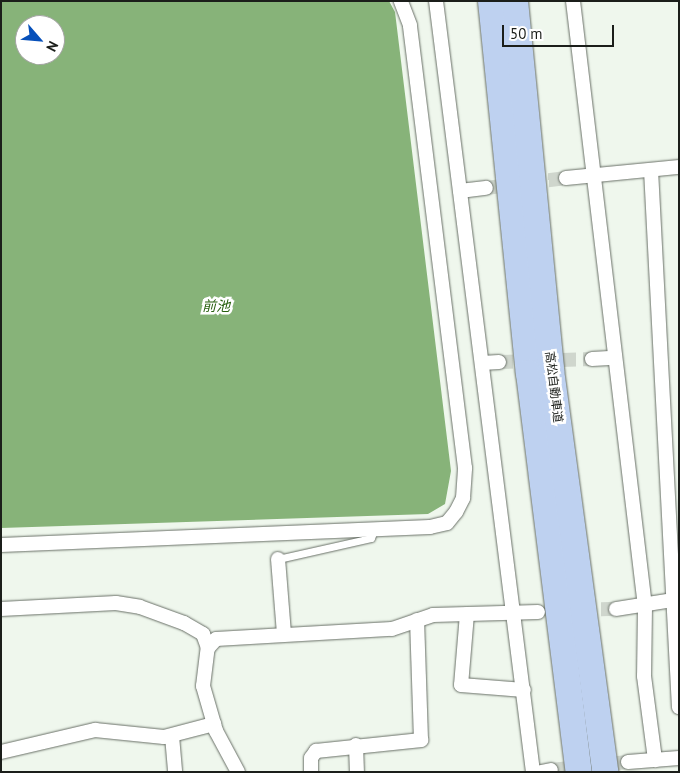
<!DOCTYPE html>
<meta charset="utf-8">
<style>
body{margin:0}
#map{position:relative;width:680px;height:773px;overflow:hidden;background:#eff7ed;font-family:"PT Sans","Noto Sans JP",sans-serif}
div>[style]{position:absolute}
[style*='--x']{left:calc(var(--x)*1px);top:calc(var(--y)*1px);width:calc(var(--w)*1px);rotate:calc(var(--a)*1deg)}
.water>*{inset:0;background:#87b379}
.minor-tunnel>*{height:14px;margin-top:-7px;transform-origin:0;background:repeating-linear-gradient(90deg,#cfd6cd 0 14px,transparent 0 21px)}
.roads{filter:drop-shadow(0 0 1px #697067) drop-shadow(0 0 1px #697067)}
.service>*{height:7px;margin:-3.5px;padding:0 3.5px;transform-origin:3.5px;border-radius:3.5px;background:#fff}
.minor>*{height:14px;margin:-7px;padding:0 7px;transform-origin:7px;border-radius:7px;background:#fff}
.motorway>*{height:26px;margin:-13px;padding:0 13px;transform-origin:13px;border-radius:13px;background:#bed1f0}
span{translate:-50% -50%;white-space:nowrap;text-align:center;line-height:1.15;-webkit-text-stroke:5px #fff;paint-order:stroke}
.street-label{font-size:12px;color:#1b1e1a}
.water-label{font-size:14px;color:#28600f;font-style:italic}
.frame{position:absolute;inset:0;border:2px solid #1b1e1a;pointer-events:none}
.north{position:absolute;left:15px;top:15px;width:50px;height:50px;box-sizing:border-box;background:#fff;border:1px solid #a4a5a3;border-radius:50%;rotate:117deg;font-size:14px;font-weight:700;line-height:20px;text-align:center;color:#1b1e1a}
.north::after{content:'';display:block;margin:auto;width:18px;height:22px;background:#0750ba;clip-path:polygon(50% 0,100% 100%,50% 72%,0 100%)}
.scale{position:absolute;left:502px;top:25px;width:112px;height:22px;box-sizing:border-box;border:2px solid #1b1e1a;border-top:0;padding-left:6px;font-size:15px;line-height:18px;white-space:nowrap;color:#1b1e1a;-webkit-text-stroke:4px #fff;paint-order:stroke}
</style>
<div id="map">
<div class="water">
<div style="clip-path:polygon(evenodd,1px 1px,389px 1px,395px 12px,451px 471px,445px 504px,428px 514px,1px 528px,1px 1px,25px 25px,55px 25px,55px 55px,25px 55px,25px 25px)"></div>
</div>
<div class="minor-tunnel">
<div style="--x:486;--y:188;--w:81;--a:-7.1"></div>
<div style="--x:499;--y:362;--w:93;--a:-1.8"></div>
<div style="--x:580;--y:610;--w:36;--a:-2"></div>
<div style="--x:551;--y:770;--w:77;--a:-5.9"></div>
</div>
<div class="roads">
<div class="service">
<div style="--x:278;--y:559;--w:95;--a:-12.7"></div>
<div style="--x:371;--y:538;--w:9;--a:-69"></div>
</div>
<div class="minor">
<div style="--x:436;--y:1;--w:777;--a:82.83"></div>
<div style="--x:573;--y:1;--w:610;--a:83.22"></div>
<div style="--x:645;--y:607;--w:69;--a:90.8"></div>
<div style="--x:644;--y:676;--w:85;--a:82.5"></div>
<div style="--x:651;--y:170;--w:538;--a:87.02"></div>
<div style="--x:566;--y:178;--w:114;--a:-5.6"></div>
<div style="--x:460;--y:191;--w:26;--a:-7"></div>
<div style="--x:592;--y:359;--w:22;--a:-3"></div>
<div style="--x:482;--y:363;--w:17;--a:-3"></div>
<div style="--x:1;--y:545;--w:429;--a:-2.4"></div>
<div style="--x:430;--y:527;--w:17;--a:-13"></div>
<div style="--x:447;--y:523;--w:14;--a:-51"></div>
<div style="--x:456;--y:512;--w:16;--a:-63"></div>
<div style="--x:463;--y:498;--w:30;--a:-86"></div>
<div style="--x:465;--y:468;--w:446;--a:-97.1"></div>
<div style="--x:410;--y:25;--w:26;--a:-111"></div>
<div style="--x:278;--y:559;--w:75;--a:85.4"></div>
<div style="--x:1;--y:609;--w:115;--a:-3"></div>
<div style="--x:116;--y:603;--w:24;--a:9"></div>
<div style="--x:140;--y:607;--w:47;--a:20"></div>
<div style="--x:184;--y:623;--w:22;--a:30"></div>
<div style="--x:203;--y:634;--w:15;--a:70"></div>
<div style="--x:616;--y:609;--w:64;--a:-9"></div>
<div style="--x:467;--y:614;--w:71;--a:94.8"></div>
<div style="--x:461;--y:685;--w:63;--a:4.5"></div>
<div style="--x:172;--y:736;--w:36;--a:85"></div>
<div style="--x:356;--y:745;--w:27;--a:88"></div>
<div style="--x:1;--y:752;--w:97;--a:-13.2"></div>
<div style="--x:95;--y:730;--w:69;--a:5.8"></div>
<div style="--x:164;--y:737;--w:52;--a:-14.6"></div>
<div style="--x:628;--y:762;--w:51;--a:-4.5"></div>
<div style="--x:238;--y:772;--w:47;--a:-118.2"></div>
<div style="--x:216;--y:731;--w:47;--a:-106.1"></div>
<div style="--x:203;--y:686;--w:38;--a:-83"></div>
<div style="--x:208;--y:648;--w:12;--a:-48"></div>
<div style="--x:216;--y:639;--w:176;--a:-3.3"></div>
<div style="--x:392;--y:629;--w:43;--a:-18.9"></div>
<div style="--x:433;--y:615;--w:105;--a:-1.6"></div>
<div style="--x:311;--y:772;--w:14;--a:-90"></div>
<div style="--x:311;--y:758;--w:9;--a:-54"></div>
<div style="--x:316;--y:751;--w:106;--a:-6"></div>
<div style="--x:421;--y:740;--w:120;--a:-91.9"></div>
<div style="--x:541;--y:772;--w:10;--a:-11"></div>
</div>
<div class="motorway">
<div style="--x:491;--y:1;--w:374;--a:84.2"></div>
<div style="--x:529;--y:373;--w:402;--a:82.9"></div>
<div style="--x:515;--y:1;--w:371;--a:84.4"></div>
<div style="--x:551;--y:370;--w:406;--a:82.3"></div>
</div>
</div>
<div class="street-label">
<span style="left:554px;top:387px;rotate:83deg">高松自動車道</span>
</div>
<div class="water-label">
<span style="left:216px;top:306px">前池</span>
</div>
<div class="frame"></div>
<div class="north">N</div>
<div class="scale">50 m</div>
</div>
